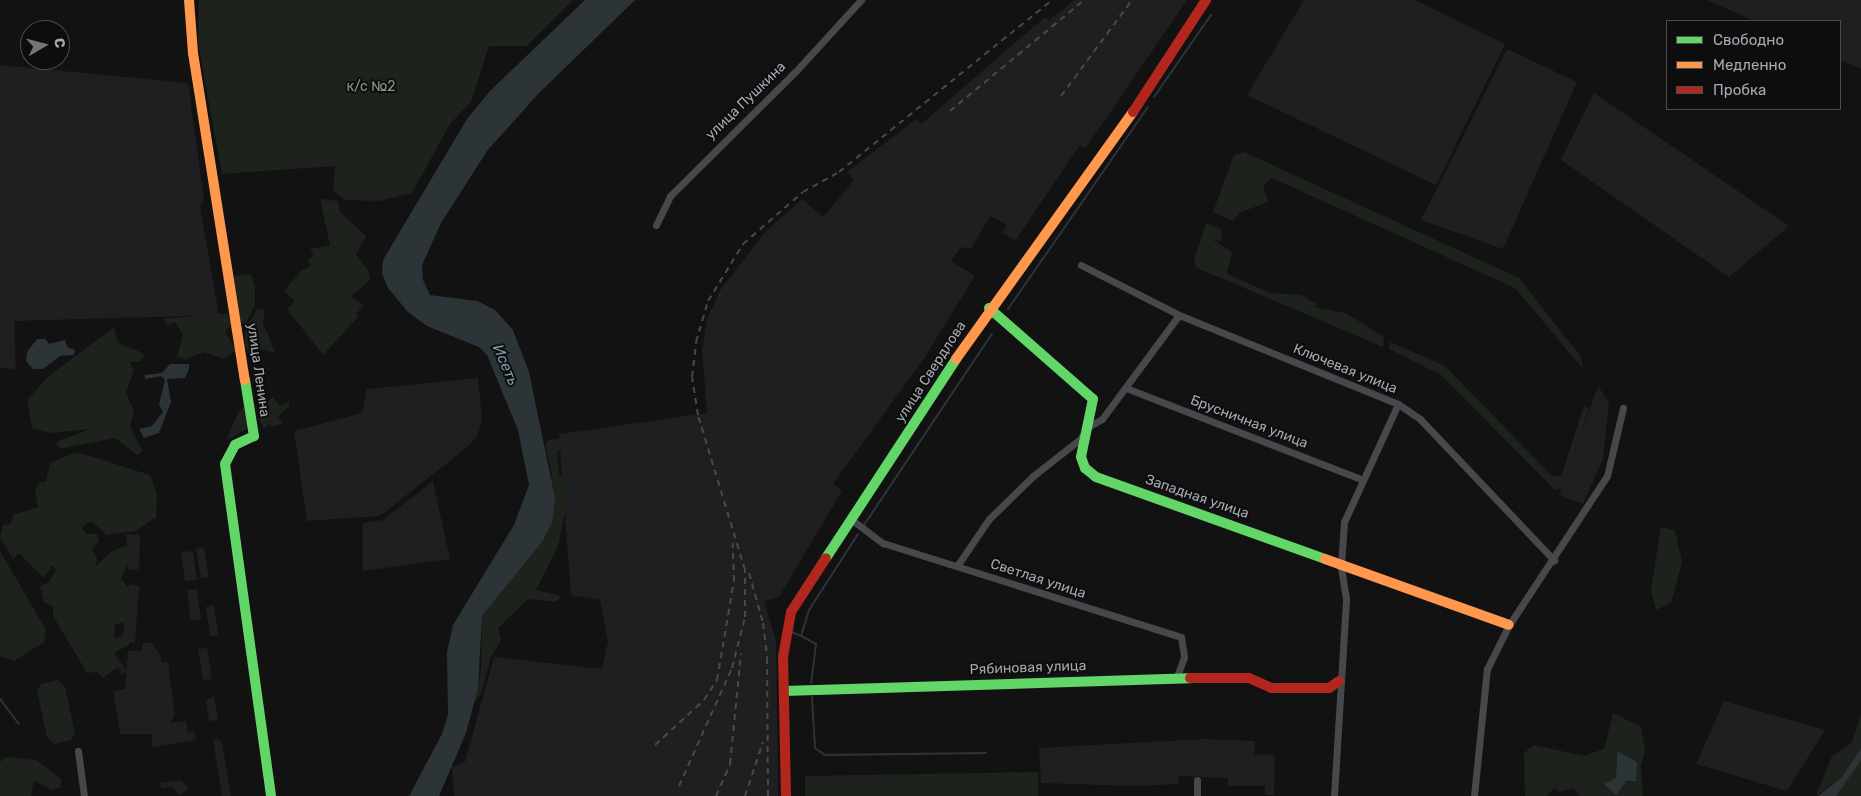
<!DOCTYPE html>
<meta charset="utf-8">
<style>
body{margin:0}
#map{position:relative;width:1861px;height:796px;overflow:hidden;background:#121213;font-family:Rubik,sans-serif}
div>[style]{position:absolute}
[style*='--x']{left:calc(var(--x)*1px);top:calc(var(--y)*1px);width:calc(var(--w)*1px);rotate:calc(var(--a)*1deg)}
.built>*{inset:0;background:#1f1f21}
.green>*{inset:0;background:#1d221d}
.water>*{inset:0;background:#2c3438}
.stream>*{height:2px;margin:-1px;padding:0 1px;transform-origin:1px;border-radius:1px;background:#2c3438}
.street>*{height:7px;margin:-3.5px;padding:0 3.5px;transform-origin:3.5px;border-radius:3.5px;background:#47484b}
.fast>*{height:10px;margin:-5px;padding:0 5px;transform-origin:5px;border-radius:5px;background:#63d668}
.slow>*{height:10px;margin:-5px;padding:0 5px;transform-origin:5px;border-radius:5px;background:#ff974d}
.jam>*{height:10px;margin:-5px;padding:0 5px;transform-origin:5px;border-radius:5px;background:#b3261e}
.rail>*{height:2px;margin-top:-1px;transform-origin:0;background:repeating-linear-gradient(90deg,#48494c 0 6px,transparent 0 11px)}
span{translate:-50% -50%;white-space:nowrap;text-align:center;line-height:1.15;-webkit-text-stroke:4px #0d0d0e;paint-order:stroke}
.park-label{font-size:14px;color:#7d9c7e}
.street-label{font-size:14px;color:#a5aab2}
.water-label{font-size:15px;color:#7f98aa;font-style:italic}
.legend{position:absolute;left:1666px;top:20px;width:175px;height:90px;box-sizing:border-box;background:#0d0d0e;border:1px solid #4a4c50;margin:0;padding:6px 9px;list-style:none;font-size:15px;color:#a5aab2}
.legend li{display:flex;align-items:center;gap:10px;height:25px}
.legend b{width:25px;border:1px solid #4a4c50}
.north{position:absolute;left:20px;top:20px;width:50px;height:50px;box-sizing:border-box;background:#0d0d0e;border:1px solid #4a4c50;border-radius:50%;rotate:82deg;font-size:14px;font-weight:700;line-height:20px;text-align:center;color:#a5aab2}
.north::after{content:'';display:block;margin:auto;width:18px;height:22px;background:#72757a;clip-path:polygon(50% 0,100% 100%,50% 72%,0 100%)}
</style>
<div id="map">
<div class="built">
<div style="clip-path:polygon(1074px 0,1187px 0,1085px 149px,1080px 145px,1015px 241px,1002px 232px,1007px 225px,990px 216px,971px 249px,961px 247px,951px 261px,975px 276px,925px 357px,833px 484px,842px 491px,779px 597px,764px 601px,776px 640px,778px 796px,454px 796px,452px 767px,465px 762px,494px 657px,602px 669px,608px 642px,600px 600px,571px 595px,559px 434px,707px 413px,702px 350px,707px 319px,721px 289px,767px 230px,802px 199px,823px 217px,854px 180px,847px 172px,916px 119px,921px 124px,1045px 17px,1049px 21px)"></div>
<div style="clip-path:polygon(1304px 0,1415px 0,1505px 44px,1436px 185px,1247px 95px)"></div>
<div style="clip-path:polygon(1707px 0,1861px 0,1861px 69px,1840px 60px,1840px 21px,1754px 21px)"></div>
<div style="clip-path:polygon(1507px 49px,1577px 82px,1503px 249px,1421px 220px)"></div>
<div style="clip-path:polygon(0 65px,188px 83px,204px 200px,200px 207px,219px 315px,14px 321px,16px 370px,0 367px)"></div>
<div style="clip-path:polygon(1594px 93px,1789px 226px,1729px 277px,1561px 160px)"></div>
<div style="clip-path:polygon(478px 378px,482px 418px,478px 435px,470px 445px,380px 516px,307px 521px,294px 431px,362px 413px,367px 389px)"></div>
<div style="clip-path:polygon(1598px 386px,1609px 402px,1603px 459px,1583px 504px,1559px 495px)"></div>
<div style="clip-path:polygon(433px 481px,450px 559px,363px 571px,363px 523px,383px 520px)"></div>
<div style="clip-path:polygon(126px 534px,140px 535px,139px 569px,128px 570px)"></div>
<div style="clip-path:polygon(193px 551px,197px 580px,185px 581px,181px 552px)"></div>
<div style="clip-path:polygon(129px 584px,139px 586px,135px 643px,122px 642px)"></div>
<div style="clip-path:polygon(197px 589px,201px 620px,191px 621px,187px 590px)"></div>
<div style="clip-path:polygon(143px 643px,151px 643px,161px 655px,161px 662px,168px 662px,175px 716px,170px 723px,186px 721px,188px 733px,195px 732px,196px 740px,152px 747px,152px 734px,120px 734px,113px 691px,125px 689px,128px 651px,142px 651px)"></div>
<div style="clip-path:polygon(207px 648px,212px 679px,203px 680px,198px 649px)"></div>
<div style="clip-path:polygon(214px 696px,218px 720px,209px 721px,206px 700px)"></div>
<div style="clip-path:polygon(1724px 701px,1825px 730px,1787px 791px,1696px 764px)"></div>
<div style="clip-path:polygon(217px 739px,222px 742px,231px 796px,222px 796px,213px 741px)"></div>
<div style="clip-path:polygon(1205px 739px,1255px 741px,1254px 754px,1275px 755px,1274px 795px,1265px 795px,1265px 786px,1228px 786px,1228px 778px,1179px 776px,1178px 784px,1133px 786px,1041px 783px,1039px 748px)"></div>
<div style="clip-path:polygon(181px 780px,189px 789px,179px 795px,172px 787px,161px 788px,160px 783px)"></div>
</div>
<div class="green">
<div style="clip-path:polygon(199px 0,573px 0,527px 46px,489px 46px,471px 102px,450px 124px,412px 193px,379px 201px,345px 200px,333px 190px,335px 166px,222px 174px,198px 43px)"></div>
<div style="clip-path:polygon(1244px 152px,1519px 278px,1581px 357px,1583px 369px,1515px 288px,1272px 178px,1263px 186px,1268px 202px,1239px 213px,1233px 221px,1213px 212px,1234px 155px)"></div>
<div style="clip-path:polygon(320px 199px,338px 201px,340px 212px,366px 236px,356px 255px,368px 270px,370px 280px,351px 296px,364px 305px,356px 314px,359px 316px,323px 355px,287px 309px,295px 301px,284px 291px,302px 270px,311px 266px,308px 260px,314px 255px,310px 249px,330px 245px)"></div>
<div style="clip-path:polygon(1206px 224px,1221px 229px,1222px 241px,1213px 240px,1232px 252px,1227px 274px,1271px 293px,1301px 295px,1318px 305px,1313px 307px,1346px 313px,1384px 337px,1383px 347px,1197px 268px,1194px 260px)"></div>
<div style="clip-path:polygon(242px 274px,251px 275px,255px 286px,255px 305px,245px 325px,240px 321px,233px 277px)"></div>
<div style="clip-path:polygon(265px 309px,263px 322px,275px 353px,261px 349px,258px 360px,251px 358px,245px 345px,245px 332px,256px 310px)"></div>
<div style="clip-path:polygon(227px 313px,232px 323px,225px 332px,236px 350px,223px 359px,204px 352px,186px 359px,177px 357px,183px 334px,175px 322px,168px 325px,163px 319px)"></div>
<div style="clip-path:polygon(114px 327px,118px 343px,145px 354px,141px 361px,130px 362px,134px 370px,126px 393px,134px 411px,130px 427px,143px 451px,137px 455px,115px 438px,60px 449px,56px 442px,90px 429px,52px 433px,32px 429px,27px 400px,50px 375px)"></div>
<div style="clip-path:polygon(1390px 342px,1445px 366px,1552px 476px,1561px 476px,1584px 406px,1589px 409px,1563px 488px,1555px 490px,1441px 375px,1389px 349px)"></div>
<div style="clip-path:polygon(273px 397px,280px 406px,289px 402px,289px 407px,278px 416px,283px 423px,272px 427px,269px 424px,264px 429px,259px 418px,262px 406px)"></div>
<div style="clip-path:polygon(246px 404px,248px 429px,226px 440px,238px 413px)"></div>
<div style="clip-path:polygon(561px 438px,565px 447px,557px 452px,559px 474px,571px 483px,558px 546px,536px 590px,561px 596px,556px 602px,528px 599px,498px 628px,501px 640px,491px 657px,481px 694px,473px 704px,481px 671px,482px 616px,542px 542px,552px 474px,545px 445px,549px 440px)"></div>
<div style="clip-path:polygon(77px 452px,150px 475px,157px 494px,156px 517px,136px 531px,107px 535px,91px 521px,82px 527px,86px 534px,97px 534px,99px 540px,92px 550px,97px 558px,96px 566px,111px 552px,134px 542px,139px 552px,129px 562px,121px 579px,132px 592px,127px 621px,115px 625px,114px 638px,128px 636px,130px 644px,114px 653px,127px 671px,122px 674px,118px 667px,103px 678px,97px 672px,87px 673px,53px 616px,53px 607px,44px 602px,40px 586px,48px 583px,56px 570px,52px 565px,44px 578px,19px 553px,13px 559px,0 538px,3px 525px,11px 524px,13px 515px,38px 507px,35px 491px,39px 482px,46px 482px,50px 463px)"></div>
<div style="clip-path:polygon(1661px 527px,1675px 530px,1682px 562px,1671px 603px,1656px 610px,1651px 590px)"></div>
<div style="clip-path:polygon(204px 548px,209px 577px,201px 578px,196px 549px)"></div>
<div style="clip-path:polygon(0 551px,46px 630px,44px 642px,14px 661px,0 656px)"></div>
<div style="clip-path:polygon(214px 605px,218px 635px,210px 636px,206px 607px)"></div>
<div style="clip-path:polygon(58px 680px,65px 687px,75px 734px,71px 740px,54px 744px,47px 737px,37px 690px,41px 684px)"></div>
<div style="clip-path:polygon(evenodd,1613px 713px,1641px 727px,1645px 750px,1641px 767px,1643px 796px,1580px 796px,1573px 788px,1558px 792px,1555px 787px,1546px 796px,1525px 796px,1524px 753px,1534px 745px,1584px 756px,1604px 749px,1613px 713px,1617px 752px,1636px 781px,1604px 784px,1616px 778px,1617px 752px)"></div>
<div style="clip-path:polygon(1861px 714px,1861px 748px,1842px 777px,1816px 796px,1832px 756px,1852px 742px)"></div>
<div style="clip-path:polygon(6px 757px,36px 760px,61px 779px,61px 787px,51px 790px,34px 780px,31px 796px,0 796px,0 762px)"></div>
<div style="clip-path:polygon(1861px 760px,1861px 796px,1836px 796px,1843px 783px)"></div>
<div style="clip-path:polygon(1038px 772px,1038px 796px,805px 796px,805px 776px)"></div>
</div>
<div class="water">
<div style="clip-path:polygon(585px 0,635px 0,539px 93px,487px 151px,441px 223px,422px 265px,423px 280px,430px 295px,477px 301px,495px 310px,513px 330px,529px 372px,555px 498px,552px 523px,542px 542px,482px 616px,478px 688px,466px 733px,439px 796px,409px 796px,442px 734px,448px 714px,447px 652px,453px 625px,514px 525px,529px 485px,518px 430px,487px 355px,479px 347px,427px 326px,408px 312px,388px 288px,382px 273px,383px 260px,467px 119px,490px 91px)"></div>
<div style="clip-path:polygon(37px 339px,45px 339px,49px 344px,65px 340px,67px 347px,75px 350px,74px 355px,60px 356px,43px 369px,33px 369px,26px 361px,27px 352px)"></div>
<div style="clip-path:polygon(170px 364px,189px 364px,189px 369px,185px 378px,167px 379px,171px 402px,159px 433px,144px 438px,139px 429px,152px 426px,163px 412px,159px 404px,165px 380px,161px 376px,145px 379px,145px 375px,162px 373px)"></div>
<div style="clip-path:polygon(1861px 748px,1861px 760px,1836px 796px,1818px 796px,1842px 777px)"></div>
<div style="clip-path:polygon(1617px 751px,1637px 762px,1636px 781px,1626px 781px,1616px 795px,1604px 784px,1616px 778px)"></div>
</div>
<div class="stream">
<div style="--x:1154;--y:97;--w:100;--a:-55.2"></div>
<div style="--x:1008;--y:309;--w:246;--a:-55.3"></div>
<div style="--x:864;--y:525;--w:230;--a:-56.2"></div>
<div style="--x:792;--y:632;--w:10;--a:24"></div>
<div style="--x:801;--y:636;--w:27;--a:-73"></div>
<div style="--x:809;--y:610;--w:90;--a:-57.2"></div>
<div style="--x:801;--y:636;--w:17;--a:28"></div>
<div style="--x:816;--y:644;--w:39;--a:97"></div>
<div style="--x:812;--y:697;--w:51;--a:86.6"></div>
<div style="--x:815;--y:748;--w:12;--a:35"></div>
<div style="--x:825;--y:755;--w:161;--a:-0.7"></div>
<div style="--x:0;--y:699;--w:31;--a:53"></div>
</div>
<div class="street">
<div style="--x:656;--y:225;--w:32;--a:-64"></div>
<div style="--x:670;--y:196;--w:176;--a:-44.8"></div>
<div style="--x:795;--y:72;--w:98;--a:-47.5"></div>
<div style="--x:1081;--y:265;--w:110;--a:27"></div>
<div style="--x:1179;--y:315;--w:236;--a:22.1"></div>
<div style="--x:1398;--y:404;--w:27;--a:34"></div>
<div style="--x:1420;--y:419;--w:195;--a:46.5"></div>
<div style="--x:1126;--y:388;--w:254;--a:21.2"></div>
<div style="--x:852;--y:520;--w:39;--a:37"></div>
<div style="--x:883;--y:543;--w:312;--a:17.5"></div>
<div style="--x:1181;--y:637;--w:20;--a:81"></div>
<div style="--x:1184;--y:657;--w:23;--a:110"></div>
<div style="--x:957;--y:566;--w:57;--a:-55.8"></div>
<div style="--x:989;--y:519;--w:62;--a:-44.3"></div>
<div style="--x:1033;--y:476;--w:60;--a:-38.2"></div>
<div style="--x:1080;--y:439;--w:14;--a:-56"></div>
<div style="--x:1088;--y:427;--w:16;--a:-30"></div>
<div style="--x:1102;--y:419;--w:129;--a:-53.5"></div>
<div style="--x:78;--y:751;--w:45;--a:82.4"></div>
<div style="--x:1197;--y:796;--w:16;--a:-90"></div>
<div style="--x:1334;--y:796;--w:197;--a:-86.5"></div>
<div style="--x:1346;--y:599;--w:33;--a:-99"></div>
<div style="--x:1341;--y:566;--w:44;--a:-86.1"></div>
<div style="--x:1344;--y:522;--w:130;--a:-65.4"></div>
<div style="--x:1474;--y:796;--w:128;--a:-84.2"></div>
<div style="--x:1487;--y:669;--w:49;--a:-63.4"></div>
<div style="--x:1509;--y:625;--w:178;--a:-56.7"></div>
<div style="--x:1607;--y:476;--w:70;--a:-76.8"></div>
</div>
<div class="fast">
<div style="--x:989;--y:308;--w:138;--a:41.2"></div>
<div style="--x:1093;--y:399;--w:59;--a:101.7"></div>
<div style="--x:1081;--y:457;--w:12;--a:70"></div>
<div style="--x:1085;--y:468;--w:14;--a:39"></div>
<div style="--x:1096;--y:477;--w:243;--a:19.7"></div>
<div style="--x:245;--y:380;--w:57;--a:80.9"></div>
<div style="--x:254;--y:436;--w:21;--a:155"></div>
<div style="--x:235;--y:445;--w:21;--a:118"></div>
<div style="--x:225;--y:464;--w:335;--a:82.1"></div>
<div style="--x:826;--y:558;--w:238;--a:-56.8"></div>
<div style="--x:784;--y:691;--w:406;--a:-1.8"></div>
</div>
<div class="slow">
<div style="--x:189;--y:0;--w:53;--a:85.7"></div>
<div style="--x:193;--y:53;--w:331;--a:81"></div>
<div style="--x:956;--y:359;--w:304;--a:-54.4"></div>
<div style="--x:1325;--y:559;--w:195;--a:19.7"></div>
</div>
<div class="jam">
<div style="--x:1133;--y:112;--w:134;--a:-56.9"></div>
<div style="--x:1190;--y:678;--w:59;--a:0"></div>
<div style="--x:1249;--y:678;--w:24;--a:24"></div>
<div style="--x:1271;--y:688;--w:58;--a:0"></div>
<div style="--x:1329;--y:688;--w:12;--a:-35"></div>
<div style="--x:786;--y:796;--w:139;--a:-91.2"></div>
<div style="--x:783;--y:657;--w:46;--a:-79.9"></div>
<div style="--x:791;--y:612;--w:64;--a:-57.1"></div>
</div>
<div class="rail">
<div style="--x:1061;--y:96;--w:119;--a:-53.5"></div>
<div style="--x:950;--y:111;--w:174;--a:-39.6"></div>
<div style="--x:749;--y:573;--w:52;--a:74.4"></div>
<div style="--x:763;--y:623;--w:35;--a:83"></div>
<div style="--x:767;--y:658;--w:138;--a:89.6"></div>
<div style="--x:655;--y:745;--w:67;--a:-42.6"></div>
<div style="--x:704;--y:700;--w:24;--a:-57"></div>
<div style="--x:717;--y:680;--w:100;--a:-80.3"></div>
<div style="--x:734;--y:581;--w:38;--a:-92"></div>
<div style="--x:679;--y:786;--w:129;--a:-65.8"></div>
<div style="--x:732;--y:668;--w:53;--a:-75.7"></div>
<div style="--x:745;--y:617;--w:47;--a:-90"></div>
<div style="--x:745;--y:570;--w:162;--a:-106.9"></div>
<div style="--x:698;--y:415;--w:38;--a:-99"></div>
<div style="--x:692;--y:377;--w:35;--a:-83"></div>
<div style="--x:696;--y:342;--w:43;--a:-73.7"></div>
<div style="--x:708;--y:301;--w:67;--a:-58.4"></div>
<div style="--x:743;--y:244;--w:79;--a:-40.9"></div>
<div style="--x:803;--y:192;--w:41;--a:-29.1"></div>
<div style="--x:839;--y:172;--w:274;--a:-38.9"></div>
<div style="--x:716;--y:796;--w:35;--a:-66"></div>
<div style="--x:730;--y:764;--w:111;--a:-84.3"></div>
<div style="--x:745;--y:796;--w:57;--a:-71.6"></div>
</div>
<div class="park-label">
<span style="left:371px;top:87px">к/с №2</span>
</div>
<div class="street-label">
<span style="left:746px;top:101px;rotate:-44deg">улица Пушкина</span>
<span style="left:1345px;top:369px;rotate:22deg">Ключевая улица</span>
<span style="left:258px;top:370px;rotate:82deg">улица Ленина</span>
<span style="left:931px;top:372px;rotate:-57deg">улица Свердлова</span>
<span style="left:1249px;top:422px;rotate:21deg">Брусничная улица</span>
<span style="left:1197px;top:497px;rotate:19deg">Западная улица</span>
<span style="left:1038px;top:579px;rotate:18deg">Светлая улица</span>
<span style="left:1028px;top:668px;rotate:-2deg">Рябиновая улица</span>
</div>
<div class="water-label">
<span style="left:505px;top:365px;rotate:67deg">Исеть</span>
</div>
<ul class="legend">
<li><b style="height:6px;background:#63d668"></b>Свободно</li>
<li><b style="height:6px;background:#ff974d"></b>Медленно</li>
<li><b style="height:6px;background:#b3261e"></b>Пробка</li>
</ul>
<div class="north">С</div>
</div>
